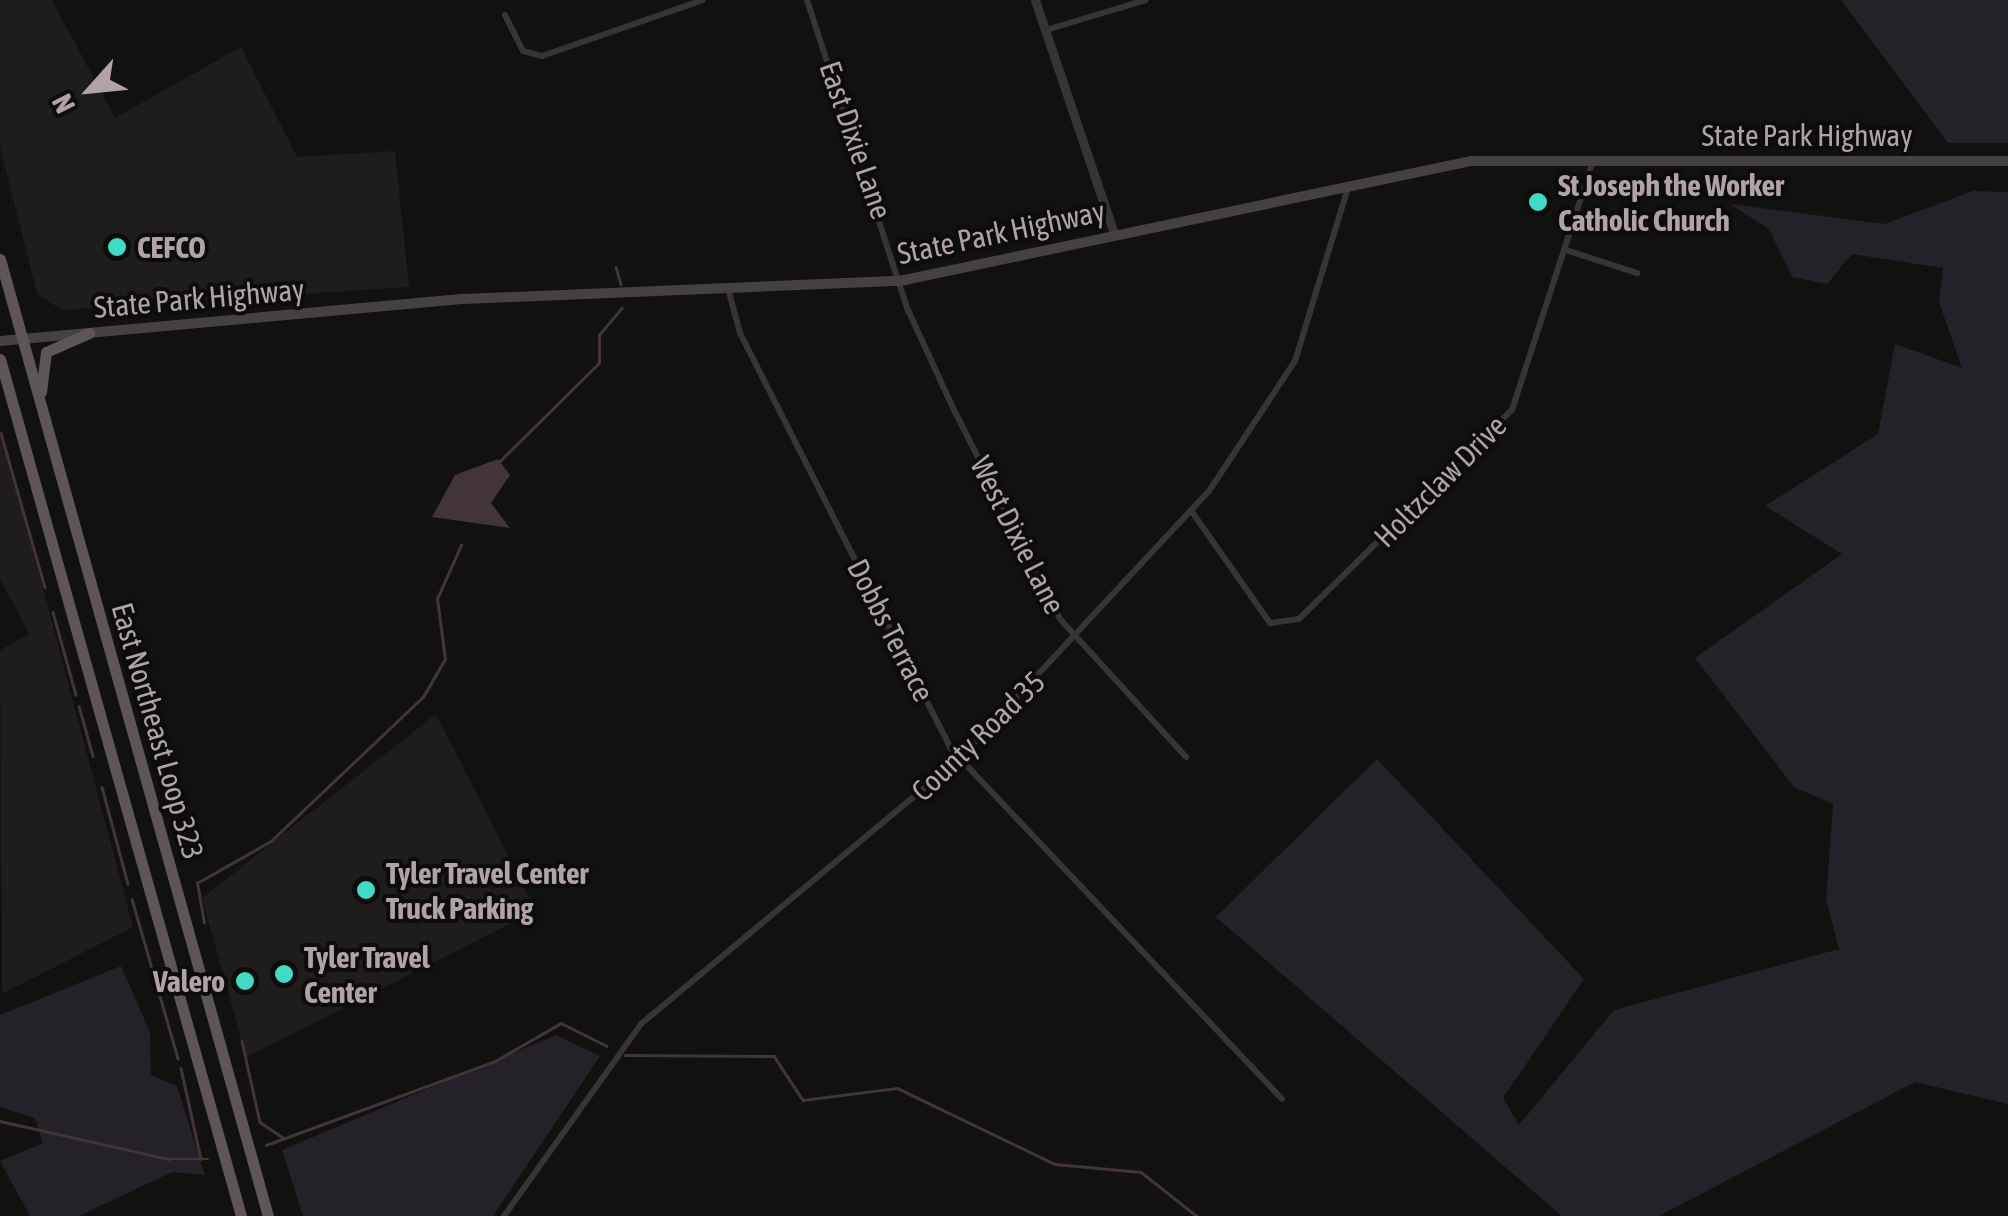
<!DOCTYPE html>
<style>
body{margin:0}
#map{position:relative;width:2008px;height:1216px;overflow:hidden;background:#111110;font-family:"Asap Condensed",sans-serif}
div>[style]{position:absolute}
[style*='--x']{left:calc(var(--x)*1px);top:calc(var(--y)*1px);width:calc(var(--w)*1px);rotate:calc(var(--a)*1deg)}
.built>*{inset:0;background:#1e1d1c}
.green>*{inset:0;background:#242129}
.water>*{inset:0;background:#433439}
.stream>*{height:2.5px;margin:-1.25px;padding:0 1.25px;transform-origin:1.25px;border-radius:1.25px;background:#433439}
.minor>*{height:6px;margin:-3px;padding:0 3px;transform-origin:3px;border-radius:3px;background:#383434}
.tertiary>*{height:9px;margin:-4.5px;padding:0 4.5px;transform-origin:4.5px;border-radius:4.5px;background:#383434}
.secondary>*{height:10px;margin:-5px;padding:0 5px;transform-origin:5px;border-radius:5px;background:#464040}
.trunk>*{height:11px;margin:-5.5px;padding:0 5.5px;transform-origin:5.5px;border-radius:5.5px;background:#5e5656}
.dots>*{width:28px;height:28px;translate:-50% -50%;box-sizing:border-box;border:5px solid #0c0c0b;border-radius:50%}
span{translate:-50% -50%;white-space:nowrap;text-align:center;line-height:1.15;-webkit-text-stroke:8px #0c0c0b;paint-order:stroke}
.street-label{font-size:30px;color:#b1a3a5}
.poi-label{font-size:30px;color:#b1a3a5;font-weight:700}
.left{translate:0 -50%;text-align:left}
.right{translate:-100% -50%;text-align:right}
.north{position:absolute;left:40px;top:40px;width:100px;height:100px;-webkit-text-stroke:8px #0c0c0b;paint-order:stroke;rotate:243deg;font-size:28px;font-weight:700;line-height:40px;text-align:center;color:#b1a3a5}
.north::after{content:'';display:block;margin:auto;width:35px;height:45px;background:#b1a3a5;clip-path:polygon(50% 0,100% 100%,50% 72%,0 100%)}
</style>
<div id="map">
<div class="built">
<div style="clip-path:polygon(0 0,52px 0,115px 118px,241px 47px,297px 157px,395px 151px,409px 287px,62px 310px,37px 294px,0 147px)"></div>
<div style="clip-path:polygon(0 427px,133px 927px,2px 994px,0 650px,29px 634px,0 579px)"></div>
<div style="clip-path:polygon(436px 714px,536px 911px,246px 1057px,202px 898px)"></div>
</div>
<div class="green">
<div style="clip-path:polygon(1841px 0,2008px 0,2008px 143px,1948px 143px)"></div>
<div style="clip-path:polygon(1973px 191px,2008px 192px,2008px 1104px,1915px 1082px,1659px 1216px,1562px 1216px,1216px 917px,1377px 759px,1584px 979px,1503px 1098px,1519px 1125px,1614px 1010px,1839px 949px,1826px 899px,1833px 804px,1794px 787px,1695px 658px,1842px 554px,1765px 506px,1878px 434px,1895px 344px,1962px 368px,1939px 302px,1943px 268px,1852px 254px,1827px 284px,1792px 277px,1769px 229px,1730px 204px,1885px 224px)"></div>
<div style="clip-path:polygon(121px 966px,150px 1032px,151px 1075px,177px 1086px,205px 1175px,172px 1172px,79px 1216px,30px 1216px,0 1161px,43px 1143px,35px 1118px,0 1107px,0 1015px)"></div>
<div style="clip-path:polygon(556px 1035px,600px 1056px,493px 1216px,303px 1216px,282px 1150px)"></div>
</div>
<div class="water">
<div style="clip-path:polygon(498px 459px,510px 475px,491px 503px,510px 528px,432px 517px,455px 475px)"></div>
</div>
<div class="stream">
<div style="--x:616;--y:267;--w:18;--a:74"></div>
<div style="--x:1;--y:433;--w:160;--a:74.1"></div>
<div style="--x:500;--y:461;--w:139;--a:-44.7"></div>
<div style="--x:599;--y:363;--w:28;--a:-90"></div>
<div style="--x:599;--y:335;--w:35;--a:-50"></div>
<div style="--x:53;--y:612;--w:86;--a:74.5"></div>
<div style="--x:79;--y:706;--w:52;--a:74.4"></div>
<div style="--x:102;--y:787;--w:100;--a:75"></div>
<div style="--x:132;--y:899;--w:166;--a:73.9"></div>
<div style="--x:204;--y:923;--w:41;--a:-99.9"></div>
<div style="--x:197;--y:883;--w:85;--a:-29.6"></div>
<div style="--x:271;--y:841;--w:209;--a:-43.5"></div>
<div style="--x:423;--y:697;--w:44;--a:-59.9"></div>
<div style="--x:445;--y:659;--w:61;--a:-97.6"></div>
<div style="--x:437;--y:599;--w:59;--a:-66"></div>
<div style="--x:242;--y:1041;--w:83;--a:77.5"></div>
<div style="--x:260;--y:1122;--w:29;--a:34"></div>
<div style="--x:625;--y:1055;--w:149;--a:0.4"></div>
<div style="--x:774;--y:1056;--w:53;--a:56.6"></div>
<div style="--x:803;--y:1100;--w:95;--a:-7.3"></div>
<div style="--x:897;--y:1088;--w:175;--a:25.7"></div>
<div style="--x:1055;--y:1164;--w:86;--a:5.3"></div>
<div style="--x:1141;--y:1172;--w:71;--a:38.2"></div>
<div style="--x:181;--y:1068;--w:93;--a:77.6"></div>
<div style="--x:0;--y:1121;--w:173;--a:12.7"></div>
<div style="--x:169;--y:1159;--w:39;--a:0"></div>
<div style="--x:266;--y:1145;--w:244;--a:-20.1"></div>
<div style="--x:495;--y:1061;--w:76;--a:-29.9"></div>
<div style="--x:561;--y:1023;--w:51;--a:26.6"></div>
</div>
<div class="minor">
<div style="--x:807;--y:0;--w:326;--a:72"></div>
<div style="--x:908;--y:310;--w:110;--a:65.3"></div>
<div style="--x:954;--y:410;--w:234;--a:63.1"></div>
<div style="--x:1060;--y:619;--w:187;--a:47.6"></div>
<div style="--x:505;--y:15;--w:40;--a:63.4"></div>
<div style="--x:523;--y:51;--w:20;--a:15"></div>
<div style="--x:542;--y:56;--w:170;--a:-19.2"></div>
<div style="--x:1046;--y:30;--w:104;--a:-16.7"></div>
<div style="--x:1566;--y:250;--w:75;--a:17.9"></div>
<div style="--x:729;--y:292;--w:42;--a:75"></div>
<div style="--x:740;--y:333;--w:468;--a:63.1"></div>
<div style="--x:952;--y:750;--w:480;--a:46.6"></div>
<div style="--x:1192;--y:512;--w:136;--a:54.9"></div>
<div style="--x:1270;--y:623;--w:29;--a:-8"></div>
<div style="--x:1299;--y:619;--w:298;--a:-44.5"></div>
<div style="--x:1512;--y:410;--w:263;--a:-72"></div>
<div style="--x:504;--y:1216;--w:236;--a:-54.5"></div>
<div style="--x:641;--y:1024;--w:414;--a:-39.8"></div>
<div style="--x:959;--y:759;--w:367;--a:-47"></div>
<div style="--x:1209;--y:491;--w:156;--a:-56.5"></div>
<div style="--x:1295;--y:361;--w:185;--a:-73"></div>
</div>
<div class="tertiary">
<div style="--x:1035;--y:0;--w:247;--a:71.3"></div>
</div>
<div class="secondary">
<div style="--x:0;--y:341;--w:466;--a:-5.2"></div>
<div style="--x:464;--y:299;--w:436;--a:-2.4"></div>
<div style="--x:900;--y:281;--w:583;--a:-11.87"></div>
<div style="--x:1471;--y:161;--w:537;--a:0"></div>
</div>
<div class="trunk">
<div style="--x:0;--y:259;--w:994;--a:74.36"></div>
<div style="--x:0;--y:359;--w:890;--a:74.29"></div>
<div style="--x:41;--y:392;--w:40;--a:-82.9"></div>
<div style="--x:46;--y:352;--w:47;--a:-23.8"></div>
</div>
<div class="dots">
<div style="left:1538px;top:202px;background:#3fdbc7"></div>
<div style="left:117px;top:247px;background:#3fdbc7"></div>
<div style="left:366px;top:890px;background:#3fdbc7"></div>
<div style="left:284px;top:974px;background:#3fdbc7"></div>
<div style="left:245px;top:981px;background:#3fdbc7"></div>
</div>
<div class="street-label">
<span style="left:1807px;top:135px">State Park Highway</span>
<span style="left:856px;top:140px;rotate:71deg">East Dixie Lane</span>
<span style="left:1001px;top:232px;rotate:-12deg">State Park Highway</span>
<span style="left:199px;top:298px;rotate:-5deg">State Park Highway</span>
<span style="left:1440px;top:481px;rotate:-45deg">Holtzclaw Drive</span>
<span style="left:1018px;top:535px;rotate:63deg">West Dixie Lane</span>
<span style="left:891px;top:630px;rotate:63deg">Dobbs Terrace</span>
<span style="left:158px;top:731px;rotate:74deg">East Northeast Loop 323</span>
<span style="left:978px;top:736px;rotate:-44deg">County Road 35</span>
</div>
<div class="poi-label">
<span class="left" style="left:1558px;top:202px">St Joseph the Worker<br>Catholic Church</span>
<span class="left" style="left:137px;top:247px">CEFCO</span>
<span class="left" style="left:386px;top:890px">Tyler Travel Center<br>Truck Parking</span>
<span class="left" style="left:304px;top:974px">Tyler Travel<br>Center</span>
<span class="right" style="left:225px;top:981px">Valero</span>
</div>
<div class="north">N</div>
</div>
